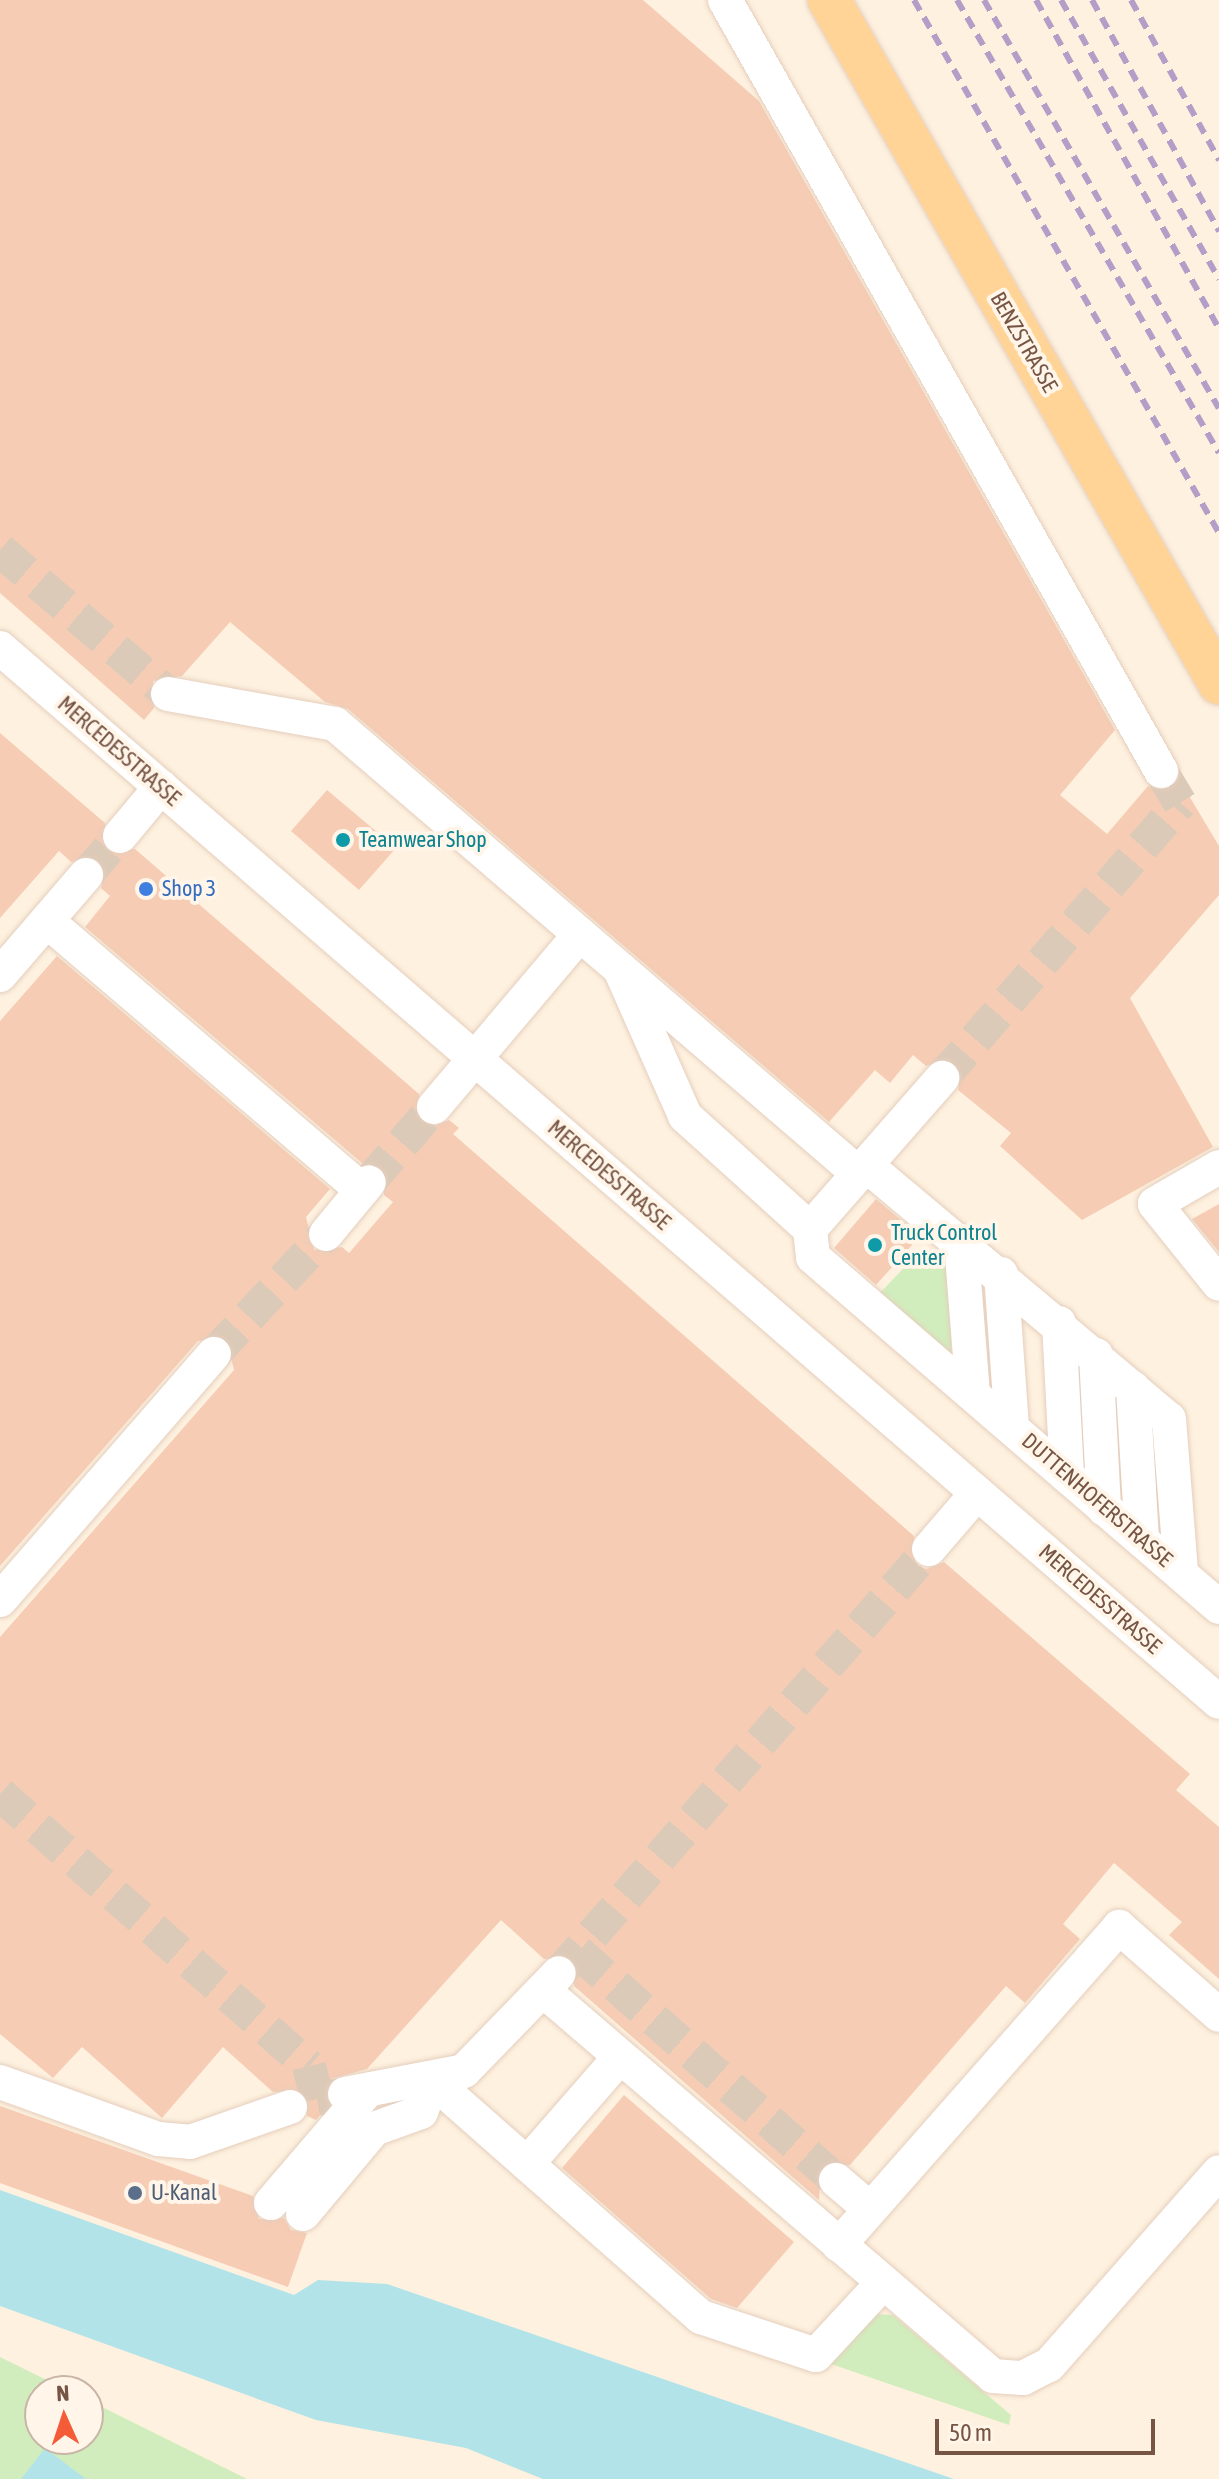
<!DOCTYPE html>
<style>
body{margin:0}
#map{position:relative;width:1219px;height:2479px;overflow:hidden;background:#fef1df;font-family:"Asap Condensed",sans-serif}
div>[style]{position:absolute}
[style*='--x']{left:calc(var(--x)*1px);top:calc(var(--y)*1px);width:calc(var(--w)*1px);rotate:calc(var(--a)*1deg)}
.green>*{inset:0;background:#d2edbd}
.water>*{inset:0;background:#b2e3e9}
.building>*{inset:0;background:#f6ccb4}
.minor-tunnel>*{height:34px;margin-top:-17px;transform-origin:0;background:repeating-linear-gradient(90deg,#dccab8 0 34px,transparent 0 51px)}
.roads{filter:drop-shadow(0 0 2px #e5cebd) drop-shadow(0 0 2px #e5cebd)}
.minor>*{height:34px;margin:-17px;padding:0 17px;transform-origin:17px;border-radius:17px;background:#fff}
.major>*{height:42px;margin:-21px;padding:0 21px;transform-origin:21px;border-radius:21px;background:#ffd496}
.rail>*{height:6px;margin-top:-3px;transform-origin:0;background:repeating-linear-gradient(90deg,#b39ec8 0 12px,transparent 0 20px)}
.dots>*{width:22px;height:22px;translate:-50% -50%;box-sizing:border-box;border:4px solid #fff5e8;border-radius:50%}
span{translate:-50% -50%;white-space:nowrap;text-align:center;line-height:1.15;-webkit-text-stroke:8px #fff5e8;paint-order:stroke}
.street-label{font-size:22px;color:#775545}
.culture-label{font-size:22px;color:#0d838f}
.left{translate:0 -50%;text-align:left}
.shop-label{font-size:22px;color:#366cbe}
.service-label{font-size:22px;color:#4e5e75}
.north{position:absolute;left:24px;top:2375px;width:80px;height:80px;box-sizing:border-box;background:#fff5e8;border:2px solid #c9b5a7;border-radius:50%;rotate:357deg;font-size:22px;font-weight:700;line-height:32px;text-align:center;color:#775545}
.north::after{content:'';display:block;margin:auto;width:28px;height:36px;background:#f45c38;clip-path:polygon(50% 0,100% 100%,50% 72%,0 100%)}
.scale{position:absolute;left:935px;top:2419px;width:220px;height:36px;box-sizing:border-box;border:4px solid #775545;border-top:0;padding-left:10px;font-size:24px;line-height:28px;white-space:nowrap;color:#775545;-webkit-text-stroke:6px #fff5e8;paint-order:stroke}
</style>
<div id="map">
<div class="green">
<div style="clip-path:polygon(923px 1248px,955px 1275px,951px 1354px,876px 1297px)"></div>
<div style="clip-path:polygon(875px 2314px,893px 2315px,1011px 2415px,1009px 2425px,828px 2363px)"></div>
<div style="clip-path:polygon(0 2357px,69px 2391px,40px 2391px,40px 2439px,88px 2439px,88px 2400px,247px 2479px,0 2479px)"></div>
</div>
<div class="water">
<div style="clip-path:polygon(0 2190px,294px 2295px,318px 2280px,387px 2284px,954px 2479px,543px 2479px,466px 2448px,316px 2420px,0 2306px)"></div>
<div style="clip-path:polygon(45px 2448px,86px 2479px,21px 2479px)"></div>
</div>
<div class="building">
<div style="clip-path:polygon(0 0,643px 0,759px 101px,1115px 730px,1060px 795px,1107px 834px,1148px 786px,1162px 791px,1179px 779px,1219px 846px,1219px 895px,1130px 998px,1213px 1147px,1082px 1220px,1000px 1146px,1011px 1133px,958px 1090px,961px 1071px,947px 1059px,926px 1066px,913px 1055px,890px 1083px,875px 1070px,829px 1122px,348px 709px,325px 702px,230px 622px,182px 676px,153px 681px,154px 708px,144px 720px,0 593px)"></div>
<div style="clip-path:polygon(0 733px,105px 823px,107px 851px,135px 849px,419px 1094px,421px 1122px,431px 1127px,449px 1120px,459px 1128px,453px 1134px,914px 1536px,915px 1564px,926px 1569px,944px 1562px,1190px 1774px,1176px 1790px,1219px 1827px,1219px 1979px,1169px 1935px,1182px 1922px,1114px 1863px,1063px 1924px,1080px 1939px,1025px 2003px,1006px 1986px,850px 2165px,821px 2166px,819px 2200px,574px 1986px,572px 1958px,544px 1959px,501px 1920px,367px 2069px,331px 2079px,329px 2105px,316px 2120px,307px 2116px,302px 2091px,273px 2092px,223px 2047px,162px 2118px,82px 2047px,53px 2078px,0 2034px,0 1637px,234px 1370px,226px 1338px,198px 1341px,0 1566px,0 1021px,57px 956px,330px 1189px,306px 1217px,314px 1250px,342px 1247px,349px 1253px,393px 1202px,384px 1195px,382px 1167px,362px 1163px,85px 927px,110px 896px,101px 888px,105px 869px,98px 859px,71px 862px,59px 851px,0 918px)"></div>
<div style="clip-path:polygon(327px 790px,396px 848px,359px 890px,291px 831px)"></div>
<div style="clip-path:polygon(876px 1199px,920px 1236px,876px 1285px,834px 1248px)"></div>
<div style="clip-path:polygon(1219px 1204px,1219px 1252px,1192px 1219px)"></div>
<div style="clip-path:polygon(624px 2095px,794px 2242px,737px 2308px,711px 2299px,562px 2168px)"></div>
<div style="clip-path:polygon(0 2106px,253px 2196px,259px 2219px,284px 2218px,291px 2230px,307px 2233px,288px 2287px,0 2183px)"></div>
</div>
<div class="minor-tunnel">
<div style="--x:0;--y:550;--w:221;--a:40.6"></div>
<div style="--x:86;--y:875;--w:52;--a:-48.9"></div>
<div style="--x:942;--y:1078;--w:364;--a:-49.1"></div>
<div style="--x:1180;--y:803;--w:37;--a:-121"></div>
<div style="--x:369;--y:1182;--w:99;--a:-49.1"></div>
<div style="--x:214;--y:1354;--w:164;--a:-47"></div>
<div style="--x:0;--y:1794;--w:412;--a:41.4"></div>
<div style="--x:309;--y:2066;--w:34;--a:76"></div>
<div style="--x:317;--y:2099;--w:28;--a:-10"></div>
<div style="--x:578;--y:1952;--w:344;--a:41.5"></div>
<div style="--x:559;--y:1973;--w:563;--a:-48.89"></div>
</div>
<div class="roads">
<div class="minor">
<div style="--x:725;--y:0;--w:886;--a:60.51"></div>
<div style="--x:0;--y:648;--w:1611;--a:40.85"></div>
<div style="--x:168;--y:694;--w:170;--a:10.2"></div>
<div style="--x:335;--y:724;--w:691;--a:40.66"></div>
<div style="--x:120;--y:836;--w:64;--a:-50.1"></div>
<div style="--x:47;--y:921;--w:414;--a:40.5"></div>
<div style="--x:620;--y:969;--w:161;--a:66.1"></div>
<div style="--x:685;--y:1116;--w:169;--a:42.1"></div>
<div style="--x:810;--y:1229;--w:28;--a:84"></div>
<div style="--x:813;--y:1257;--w:536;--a:40.76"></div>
<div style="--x:0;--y:975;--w:132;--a:-49.3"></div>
<div style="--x:434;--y:1107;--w:226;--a:-49.8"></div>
<div style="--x:866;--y:1165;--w:395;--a:40"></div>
<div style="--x:1169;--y:1419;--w:154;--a:85.5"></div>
<div style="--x:1219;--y:1167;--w:74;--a:150"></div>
<div style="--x:1155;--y:1204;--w:102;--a:51.3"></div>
<div style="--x:810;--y:1229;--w:201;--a:-48.8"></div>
<div style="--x:326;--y:1234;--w:67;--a:-50.4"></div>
<div style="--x:961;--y:1242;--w:153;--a:85.5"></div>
<div style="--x:1001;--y:1274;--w:152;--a:85.9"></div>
<div style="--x:1059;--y:1323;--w:153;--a:87"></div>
<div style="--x:1096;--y:1355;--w:154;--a:87"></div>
<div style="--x:1133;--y:1388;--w:152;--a:86.6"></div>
<div style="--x:929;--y:1549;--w:74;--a:-49.4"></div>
<div style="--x:0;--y:1600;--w:326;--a:-49"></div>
<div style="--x:544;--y:1991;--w:591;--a:40.61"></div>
<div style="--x:993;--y:2376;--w:30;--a:4"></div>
<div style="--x:1023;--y:2378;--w:29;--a:-27"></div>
<div style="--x:1049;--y:2365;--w:257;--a:-48.6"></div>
<div style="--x:0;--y:2082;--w:168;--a:19.8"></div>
<div style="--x:158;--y:2139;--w:32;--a:5"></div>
<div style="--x:190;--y:2142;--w:106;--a:-19.3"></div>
<div style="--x:345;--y:2094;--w:121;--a:-10.9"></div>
<div style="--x:464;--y:2071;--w:136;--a:-45.9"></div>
<div style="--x:527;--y:2164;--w:142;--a:-49"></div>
<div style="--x:836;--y:2180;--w:45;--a:40.5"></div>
<div style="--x:271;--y:2203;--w:149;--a:-49.4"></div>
<div style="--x:303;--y:2214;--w:111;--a:-50.1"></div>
<div style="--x:374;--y:2129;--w:50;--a:-19.9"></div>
<div style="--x:421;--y:2112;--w:33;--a:-69"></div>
<div style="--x:433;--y:2081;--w:357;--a:41.4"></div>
<div style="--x:701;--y:2317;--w:121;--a:18.3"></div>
<div style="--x:816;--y:2355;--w:97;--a:-47.1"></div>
<div style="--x:839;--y:2245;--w:424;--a:-48.6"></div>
<div style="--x:1119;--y:1927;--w:133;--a:41.3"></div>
</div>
<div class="major">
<div style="--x:829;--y:0;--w:787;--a:60.27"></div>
</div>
</div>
<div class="rail">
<div style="--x:914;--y:0;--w:614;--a:60.22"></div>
<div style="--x:957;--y:0;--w:523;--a:59.96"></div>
<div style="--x:984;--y:0;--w:471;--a:60.1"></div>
<div style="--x:1036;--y:0;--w:376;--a:60.9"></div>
<div style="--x:1061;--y:0;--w:321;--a:60.5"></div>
<div style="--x:1092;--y:0;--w:264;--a:61.2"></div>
<div style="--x:1131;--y:0;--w:183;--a:61.2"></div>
</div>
<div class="dots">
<div style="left:343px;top:840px;background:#0f9aa8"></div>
<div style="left:146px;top:889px;background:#3f7fe0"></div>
<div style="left:875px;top:1245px;background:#0f9aa8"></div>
<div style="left:135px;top:2193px;background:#5c6f8a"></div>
</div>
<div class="street-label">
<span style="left:1024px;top:342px;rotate:60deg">BENZSTRASSE</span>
<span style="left:119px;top:751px;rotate:41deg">MERCEDESSTRASSE</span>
<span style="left:609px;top:1175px;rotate:41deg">MERCEDESSTRASSE</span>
<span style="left:1097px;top:1500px;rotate:41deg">DUTTENHOFERSTRASSE</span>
<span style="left:1100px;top:1599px;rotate:41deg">MERCEDESSTRASSE</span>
</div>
<div class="culture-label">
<span class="left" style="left:359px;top:840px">Teamwear Shop</span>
<span class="left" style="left:891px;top:1245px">Truck Control<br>Center</span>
</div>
<div class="shop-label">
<span class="left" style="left:162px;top:889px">Shop 3</span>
</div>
<div class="service-label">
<span class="left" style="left:151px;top:2193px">U-Kanal</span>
</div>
<div class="north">N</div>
<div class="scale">50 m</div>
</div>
